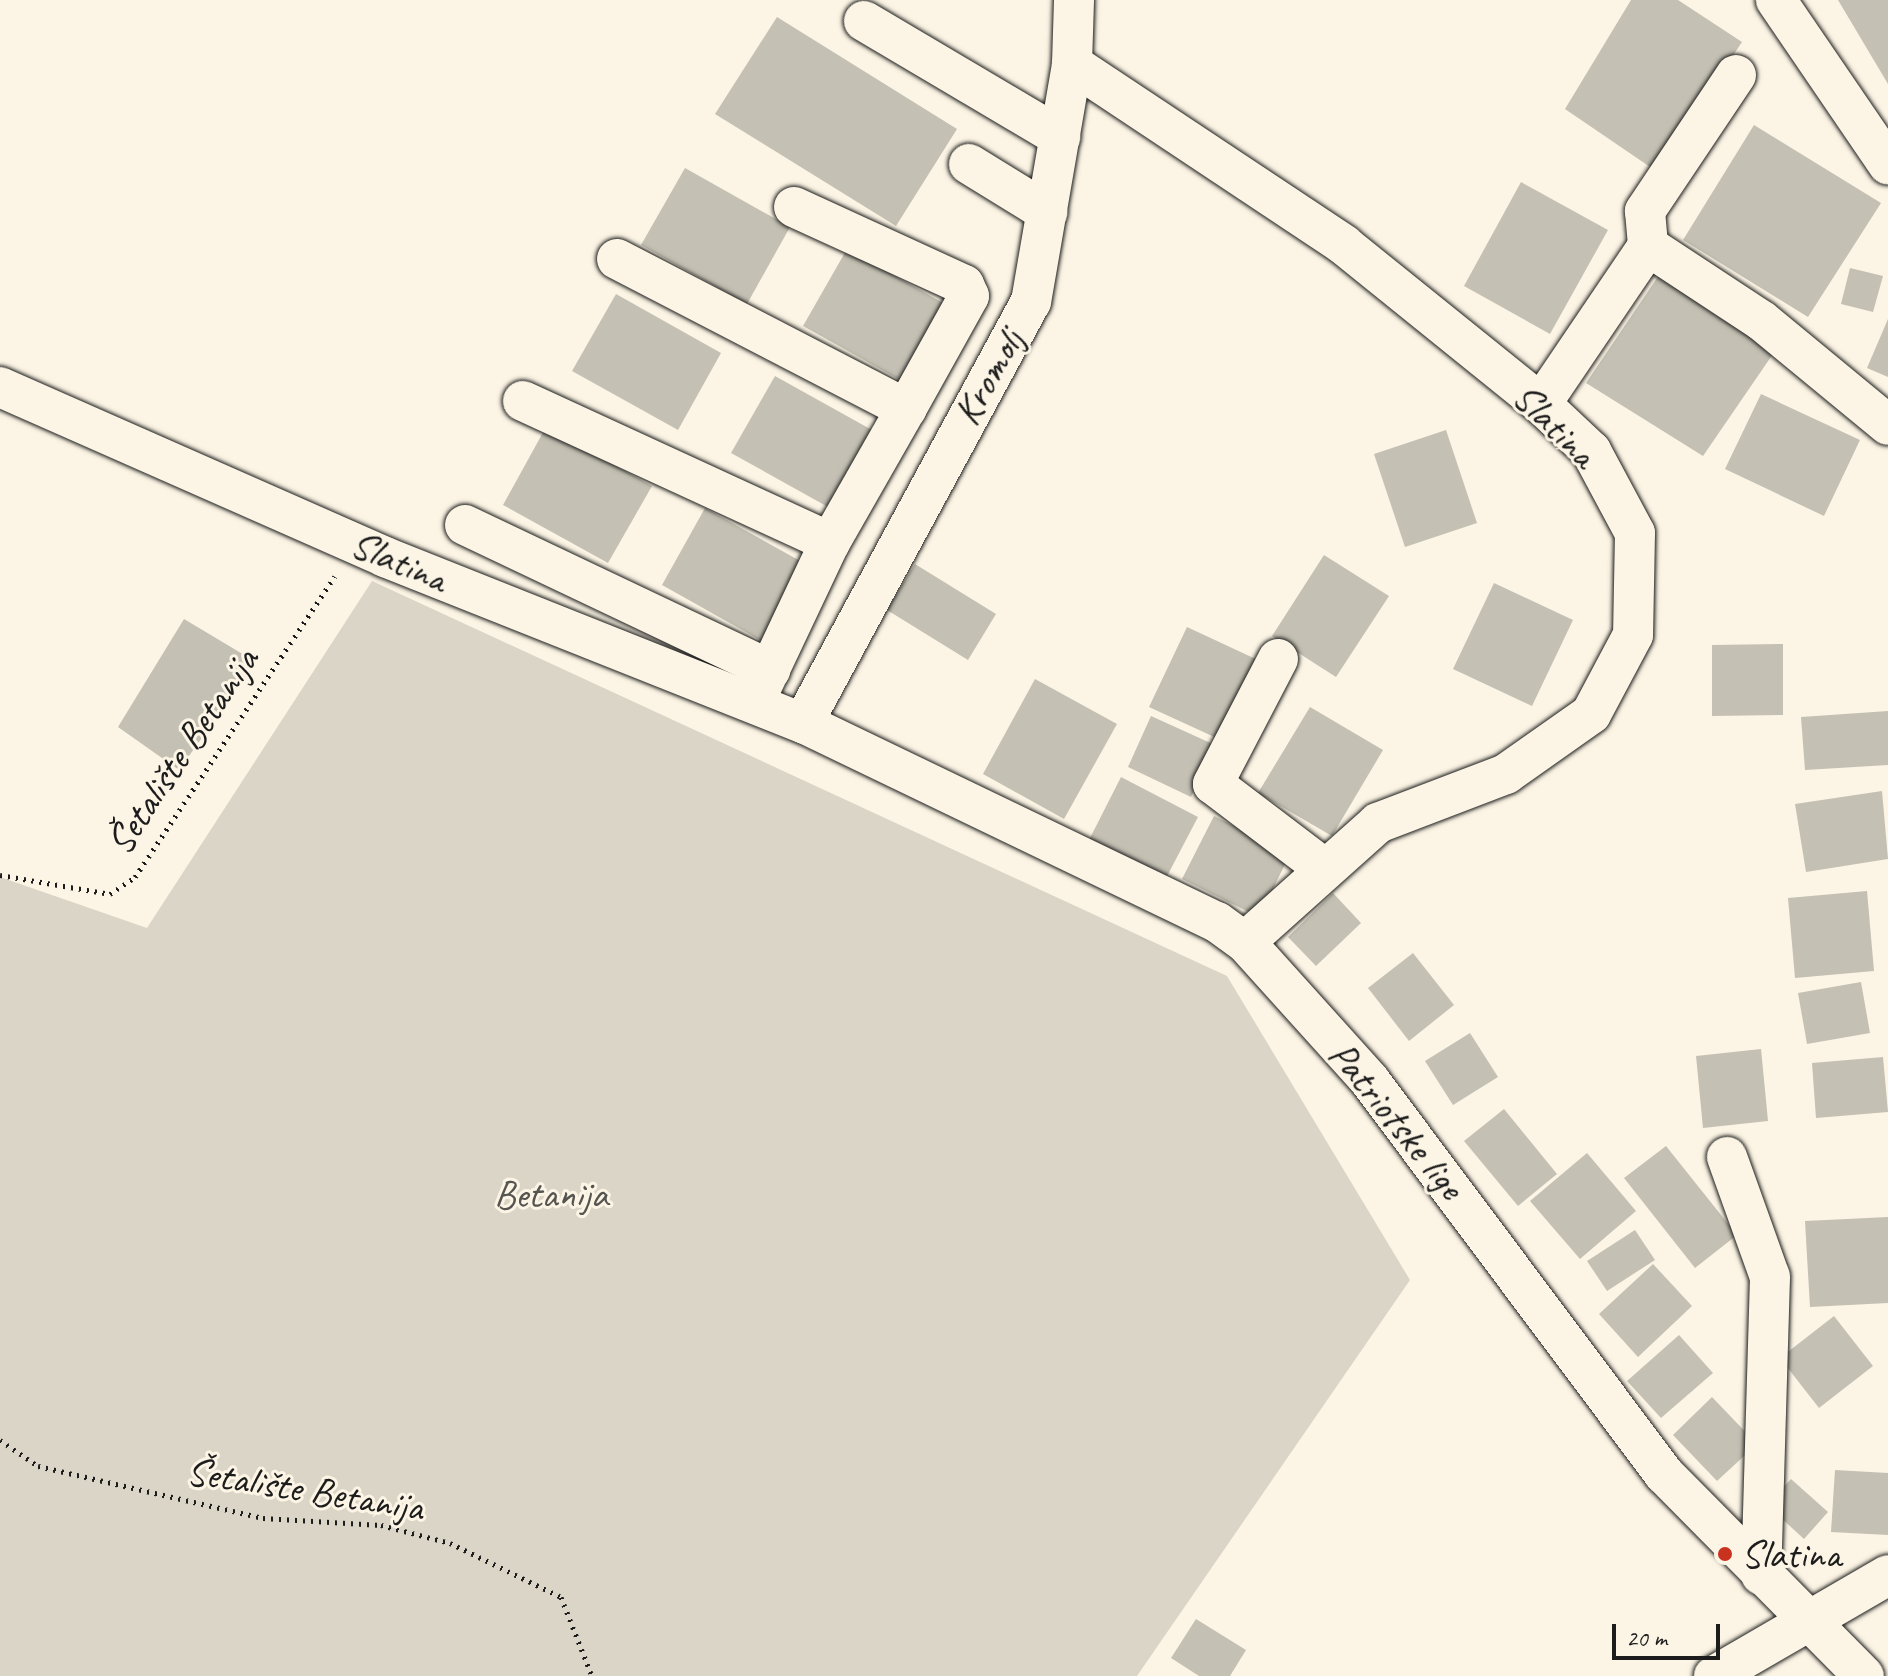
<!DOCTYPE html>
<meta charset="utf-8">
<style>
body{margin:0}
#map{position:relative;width:1888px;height:1676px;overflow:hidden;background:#fcf5e5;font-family:Caveat,sans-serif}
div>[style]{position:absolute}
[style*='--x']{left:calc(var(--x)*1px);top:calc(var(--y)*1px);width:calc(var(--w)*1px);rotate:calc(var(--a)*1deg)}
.green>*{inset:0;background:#dbd5c8}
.building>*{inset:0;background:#c4c0b3}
.path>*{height:5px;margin-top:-2.5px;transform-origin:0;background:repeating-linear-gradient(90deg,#1c1c1c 0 2px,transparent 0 8px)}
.roads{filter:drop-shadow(0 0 2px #1c1c1c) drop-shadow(0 0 2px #1c1c1c)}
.minor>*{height:40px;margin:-20px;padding:0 20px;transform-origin:20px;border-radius:20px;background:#fcf5e5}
.dots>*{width:22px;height:22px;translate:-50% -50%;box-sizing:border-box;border:4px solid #fcf5e5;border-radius:50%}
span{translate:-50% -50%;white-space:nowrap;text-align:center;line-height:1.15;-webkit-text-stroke:6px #fcf5e5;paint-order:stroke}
.street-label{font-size:40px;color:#1c1c1c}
.park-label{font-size:40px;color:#555450}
.poi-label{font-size:40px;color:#1c1c1c}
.left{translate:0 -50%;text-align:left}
.scale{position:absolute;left:1612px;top:1624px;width:108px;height:36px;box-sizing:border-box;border:4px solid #1c1c1c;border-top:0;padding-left:10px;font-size:24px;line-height:28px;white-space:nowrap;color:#1c1c1c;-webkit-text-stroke:6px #fcf5e5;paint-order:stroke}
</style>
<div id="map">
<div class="green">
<div style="clip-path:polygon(372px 581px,1227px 976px,1410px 1280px,1137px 1676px,0 1676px,0 877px,147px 928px)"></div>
</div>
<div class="building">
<div style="clip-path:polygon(1631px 0,1678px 0,1742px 42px,1656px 171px,1565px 109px)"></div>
<div style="clip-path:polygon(1838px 0,1888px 0,1888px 84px)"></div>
<div style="clip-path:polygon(777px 17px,957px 129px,896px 226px,715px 114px)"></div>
<div style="clip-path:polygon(1754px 125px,1881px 203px,1808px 317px,1683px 240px)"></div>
<div style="clip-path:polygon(685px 168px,790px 227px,747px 304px,641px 245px)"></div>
<div style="clip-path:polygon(1521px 182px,1608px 230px,1550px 334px,1464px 286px)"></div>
<div style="clip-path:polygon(847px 249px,952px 308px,909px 385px,803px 326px)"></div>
<div style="clip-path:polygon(1850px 268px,1883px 276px,1873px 312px,1841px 304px)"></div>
<div style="clip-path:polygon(1659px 275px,1775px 351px,1703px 456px,1586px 383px)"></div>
<div style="clip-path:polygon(616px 294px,721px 353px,678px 430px,572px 371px)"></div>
<div style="clip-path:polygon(1888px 319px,1888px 377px,1867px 368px)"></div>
<div style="clip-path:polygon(775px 376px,881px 435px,837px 512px,731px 453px)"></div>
<div style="clip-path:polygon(1761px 394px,1860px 440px,1824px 516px,1725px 469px)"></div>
<div style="clip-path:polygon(546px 427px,652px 486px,608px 563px,503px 505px)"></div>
<div style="clip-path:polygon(1446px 430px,1477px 523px,1405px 547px,1374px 454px)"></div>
<div style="clip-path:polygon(705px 508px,811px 567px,767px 644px,662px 585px)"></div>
<div style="clip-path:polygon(1324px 555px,1389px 596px,1336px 677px,1272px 636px)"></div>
<div style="clip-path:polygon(915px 564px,996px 614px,968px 660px,887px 610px)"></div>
<div style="clip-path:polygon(1494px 583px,1573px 620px,1532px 706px,1453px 669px)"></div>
<div style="clip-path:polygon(184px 619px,256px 662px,179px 770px,118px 727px)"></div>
<div style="clip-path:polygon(1187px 627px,1260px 661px,1223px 741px,1149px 707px)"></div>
<div style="clip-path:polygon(1783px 644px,1783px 715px,1712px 716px,1712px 645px)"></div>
<div style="clip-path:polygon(1035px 679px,1117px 724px,1064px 819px,983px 774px)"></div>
<div style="clip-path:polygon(1310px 707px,1383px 750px,1332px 836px,1258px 793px)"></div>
<div style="clip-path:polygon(1888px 711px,1888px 765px,1805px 770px,1801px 717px)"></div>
<div style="clip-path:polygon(1151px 716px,1215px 745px,1191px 797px,1128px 767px)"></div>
<div style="clip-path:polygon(1121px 777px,1198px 817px,1165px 880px,1089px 840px)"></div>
<div style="clip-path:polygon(1882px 791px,1888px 859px,1806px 872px,1795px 804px)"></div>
<div style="clip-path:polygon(1214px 816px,1290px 854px,1259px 917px,1182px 879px)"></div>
<div style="clip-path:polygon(1867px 891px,1874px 971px,1795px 978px,1788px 898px)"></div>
<div style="clip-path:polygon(1333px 893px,1361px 923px,1316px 966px,1288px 937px)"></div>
<div style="clip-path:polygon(1413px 953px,1454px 1005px,1409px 1041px,1368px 988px)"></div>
<div style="clip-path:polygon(1861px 982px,1870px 1033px,1807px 1044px,1798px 993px)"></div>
<div style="clip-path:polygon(1470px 1033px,1498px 1077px,1453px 1105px,1425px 1061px)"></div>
<div style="clip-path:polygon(1761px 1049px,1768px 1121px,1703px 1128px,1696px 1056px)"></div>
<div style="clip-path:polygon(1883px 1057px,1888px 1112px,1816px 1118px,1812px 1063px)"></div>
<div style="clip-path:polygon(1504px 1109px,1557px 1174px,1518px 1206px,1464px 1141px)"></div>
<div style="clip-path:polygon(1666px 1146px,1737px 1235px,1695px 1268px,1624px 1178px)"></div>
<div style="clip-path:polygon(1587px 1153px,1636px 1211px,1580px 1259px,1530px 1201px)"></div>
<div style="clip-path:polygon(1888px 1217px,1888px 1303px,1810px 1307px,1805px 1221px)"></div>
<div style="clip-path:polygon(1635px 1230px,1655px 1260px,1607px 1291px,1587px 1261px)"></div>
<div style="clip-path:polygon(1653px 1264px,1692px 1306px,1638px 1357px,1599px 1314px)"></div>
<div style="clip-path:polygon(1834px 1316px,1873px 1366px,1819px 1408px,1780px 1358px)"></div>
<div style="clip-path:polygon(1679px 1335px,1713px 1373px,1661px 1418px,1627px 1381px)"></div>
<div style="clip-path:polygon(1712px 1397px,1757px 1444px,1717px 1481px,1673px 1435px)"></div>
<div style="clip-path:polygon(1835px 1470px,1888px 1473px,1888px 1535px,1831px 1532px)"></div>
<div style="clip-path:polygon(1791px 1479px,1828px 1512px,1804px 1539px,1767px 1505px)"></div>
<div style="clip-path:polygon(1196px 1619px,1246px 1650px,1230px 1676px,1199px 1676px,1171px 1658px)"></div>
</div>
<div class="path">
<div style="--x:0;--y:875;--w:112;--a:9.8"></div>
<div style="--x:110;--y:894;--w:30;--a:-34"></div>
<div style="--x:135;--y:877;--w:361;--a:-56.4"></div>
<div style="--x:0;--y:1440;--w:46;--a:34.4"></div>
<div style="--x:38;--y:1466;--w:231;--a:13"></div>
<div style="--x:263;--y:1518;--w:118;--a:3.4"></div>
<div style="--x:381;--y:1525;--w:71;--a:14.6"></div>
<div style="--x:450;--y:1543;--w:123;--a:25.9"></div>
<div style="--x:561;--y:1597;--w:85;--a:68.6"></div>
</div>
<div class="roads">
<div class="minor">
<div style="--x:1776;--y:0;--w:199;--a:55.7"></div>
<div style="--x:864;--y:21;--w:228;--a:30.6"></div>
<div style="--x:1072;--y:64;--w:327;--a:33.6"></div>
<div style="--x:1344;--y:245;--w:253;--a:38.9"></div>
<div style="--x:1541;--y:404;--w:69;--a:43.2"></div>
<div style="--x:1591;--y:451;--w:93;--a:61.8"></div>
<div style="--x:1635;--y:533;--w:102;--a:91.1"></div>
<div style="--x:1633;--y:635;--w:89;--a:118"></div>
<div style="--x:1591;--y:714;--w:104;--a:144.8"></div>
<div style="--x:1506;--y:774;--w:137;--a:159.1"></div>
<div style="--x:1378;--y:823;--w:178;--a:138.2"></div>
<div style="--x:1736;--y:75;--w:164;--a:123.8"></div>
<div style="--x:1645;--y:211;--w:35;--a:85"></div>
<div style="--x:1648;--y:246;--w:136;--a:33.3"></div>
<div style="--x:1762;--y:321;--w:163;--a:39.5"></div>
<div style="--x:969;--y:164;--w:92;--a:31.6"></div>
<div style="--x:794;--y:207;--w:187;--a:24.6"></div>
<div style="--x:964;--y:285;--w:12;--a:66"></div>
<div style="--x:969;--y:296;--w:129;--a:119.1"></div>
<div style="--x:617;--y:259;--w:326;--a:27.4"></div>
<div style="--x:906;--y:409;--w:153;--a:119.7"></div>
<div style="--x:0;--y:387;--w:421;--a:23.8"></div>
<div style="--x:385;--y:557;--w:450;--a:21.7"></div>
<div style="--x:803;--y:723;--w:459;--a:25.7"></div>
<div style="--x:1217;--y:922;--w:34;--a:36"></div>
<div style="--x:1245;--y:942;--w:187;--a:48"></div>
<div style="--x:1370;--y:1081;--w:491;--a:53.2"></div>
<div style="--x:1664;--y:1474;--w:284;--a:45.3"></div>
<div style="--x:523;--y:401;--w:338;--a:24.7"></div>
<div style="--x:830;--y:542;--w:178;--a:115.3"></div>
<div style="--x:1541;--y:404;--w:191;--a:-55.9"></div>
<div style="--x:465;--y:525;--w:338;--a:25.4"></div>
<div style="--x:1278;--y:659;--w:141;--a:117.5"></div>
<div style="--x:1213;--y:784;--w:136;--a:37.2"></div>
<div style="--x:803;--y:723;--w:479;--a:-61.6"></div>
<div style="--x:1031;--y:302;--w:242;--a:-80.2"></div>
<div style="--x:1072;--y:64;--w:64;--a:-88.2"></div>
<div style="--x:1727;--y:1157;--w:127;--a:70.3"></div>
<div style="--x:1770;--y:1277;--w:298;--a:91.7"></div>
<div style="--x:1714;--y:1676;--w:201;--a:-30.1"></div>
</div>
</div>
<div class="dots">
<div style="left:1725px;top:1554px;background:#c8321e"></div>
</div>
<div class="street-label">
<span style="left:988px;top:377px;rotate:-61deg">Kromolj</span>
<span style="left:1555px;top:425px;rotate:45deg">Slatina</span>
<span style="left:399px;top:561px;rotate:23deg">Slatina</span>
<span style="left:182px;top:751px;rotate:-56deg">Šetalište Betanija</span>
<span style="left:1397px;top:1120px;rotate:51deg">Patriotske lige</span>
<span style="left:305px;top:1489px;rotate:9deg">Šetalište Betanija</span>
</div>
<div class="park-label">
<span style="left:551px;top:1194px">Betanija</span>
</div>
<div class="poi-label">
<span class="left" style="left:1741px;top:1554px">Slatina</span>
</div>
<div class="scale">20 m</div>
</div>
